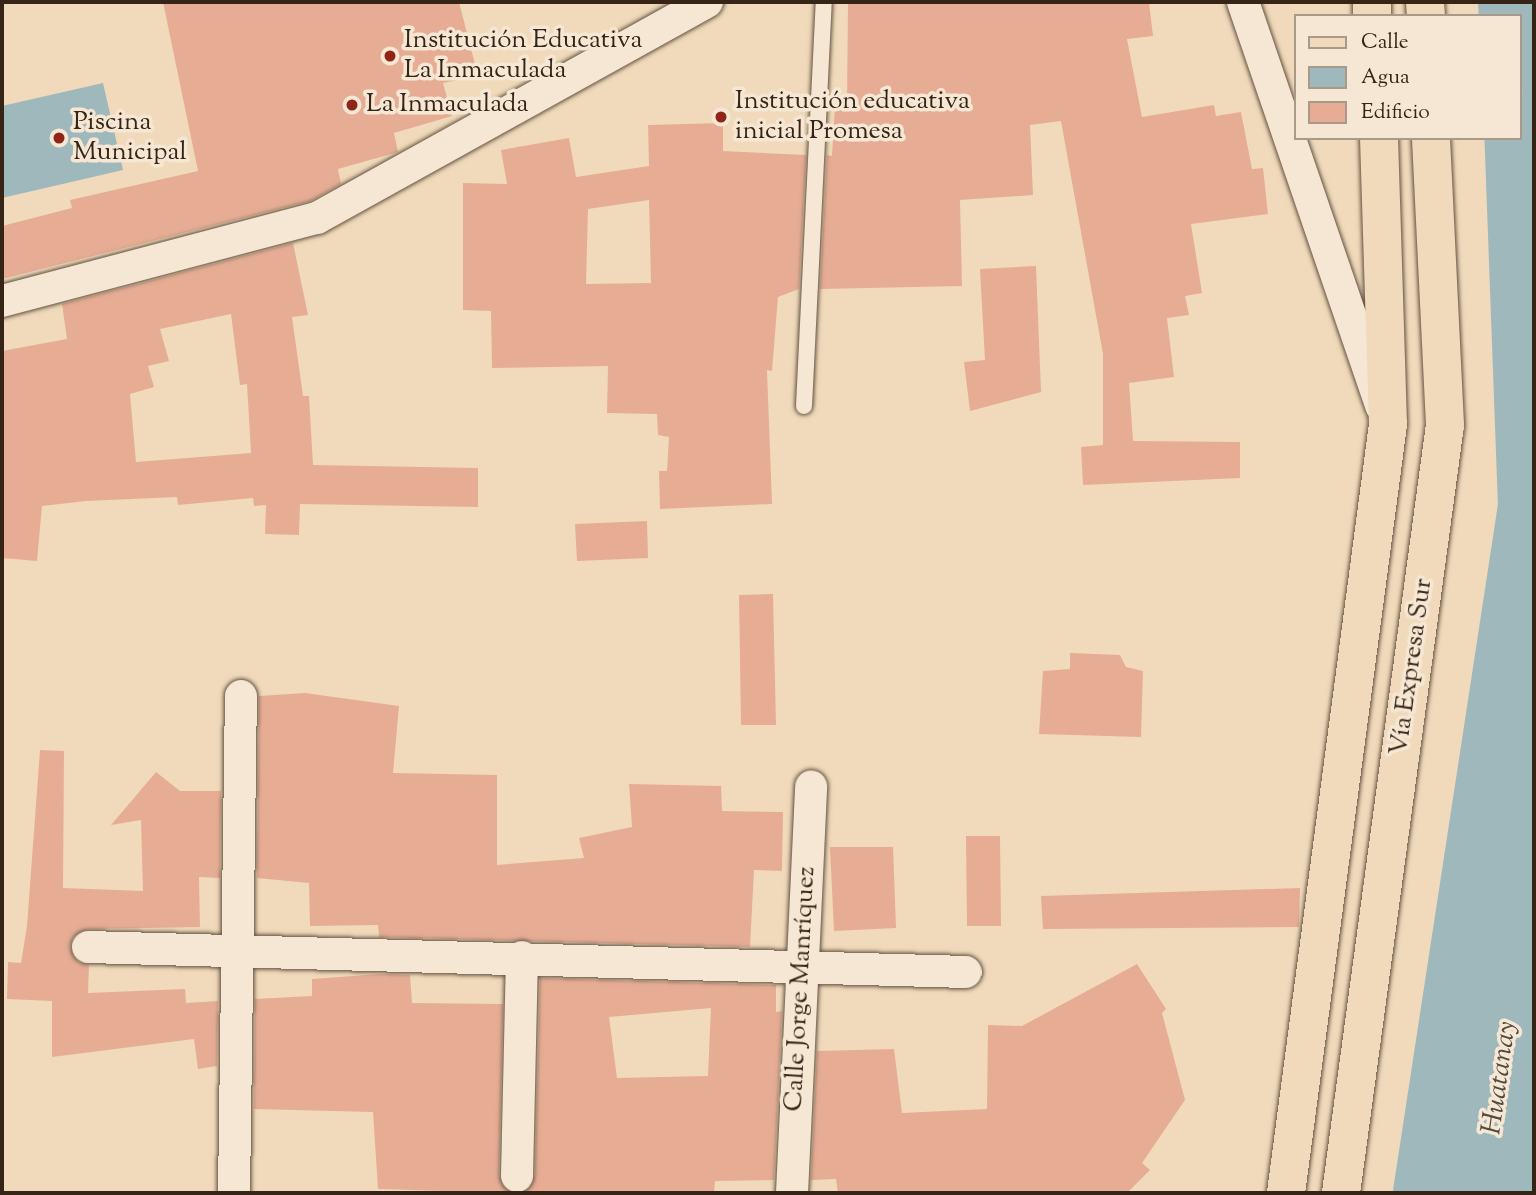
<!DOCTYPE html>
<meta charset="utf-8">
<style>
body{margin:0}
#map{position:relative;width:1536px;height:1195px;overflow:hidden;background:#f0dabb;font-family:"Sorts Mill Goudy",serif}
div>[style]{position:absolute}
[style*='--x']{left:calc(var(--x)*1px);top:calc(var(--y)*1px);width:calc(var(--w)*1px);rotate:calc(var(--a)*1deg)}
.water>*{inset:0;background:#9fb8bb}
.river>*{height:72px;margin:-36px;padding:0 36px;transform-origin:36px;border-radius:36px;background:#9fb8bb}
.building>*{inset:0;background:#e6ad94}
.roads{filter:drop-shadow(0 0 2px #645240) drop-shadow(0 0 2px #645240)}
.lane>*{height:16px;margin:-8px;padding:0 8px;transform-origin:8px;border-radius:8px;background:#f5e7d3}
.street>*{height:32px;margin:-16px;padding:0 16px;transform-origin:16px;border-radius:16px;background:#f5e7d3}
.primary>*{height:38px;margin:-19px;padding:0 19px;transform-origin:19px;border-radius:19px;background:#f0dabb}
.dots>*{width:19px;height:19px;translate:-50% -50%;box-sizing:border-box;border:4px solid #f5e7d3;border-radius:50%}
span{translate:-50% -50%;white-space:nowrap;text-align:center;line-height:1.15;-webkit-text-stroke:7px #f5e7d3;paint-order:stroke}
.poi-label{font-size:26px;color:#362517}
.left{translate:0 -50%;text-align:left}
.street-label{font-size:26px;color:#362517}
.water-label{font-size:28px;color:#504a40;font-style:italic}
.frame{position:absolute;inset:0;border:4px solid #362517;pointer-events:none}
.legend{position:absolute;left:1294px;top:14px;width:228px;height:126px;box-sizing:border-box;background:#f5e7d3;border:2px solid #a99988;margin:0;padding:9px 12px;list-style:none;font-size:21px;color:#362517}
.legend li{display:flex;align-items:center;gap:14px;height:35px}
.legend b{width:35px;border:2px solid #a99988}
</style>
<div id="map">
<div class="water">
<div style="clip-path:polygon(1514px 2px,1534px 2px,1534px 1193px,1429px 1193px,1534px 507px,1520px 16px)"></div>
<div style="clip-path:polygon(103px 83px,123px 170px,2px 198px,2px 106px)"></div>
</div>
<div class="river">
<div style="--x:1514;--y:2;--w:14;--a:86"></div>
<div style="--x:1429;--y:1193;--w:694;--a:-81.3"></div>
<div style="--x:1534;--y:507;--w:378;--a:-92.1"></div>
</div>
<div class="building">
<div style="clip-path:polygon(163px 2px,459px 2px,478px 76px,443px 83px,452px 116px,394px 133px,398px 152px,338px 169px,341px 184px,310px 201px,2px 279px,2px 226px,72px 208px,70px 200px,198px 171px)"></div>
<div style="clip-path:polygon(848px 2px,1149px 2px,1153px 36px,1127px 39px,1142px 117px,1214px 105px,1216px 116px,1241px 112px,1252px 169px,1263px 168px,1268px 214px,1191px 224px,1202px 293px,1185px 296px,1189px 315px,1167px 318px,1174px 377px,1129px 383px,1133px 441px,1240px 442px,1240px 478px,1083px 485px,1081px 447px,1103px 445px,1103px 354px,1061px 121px,1030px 125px,1033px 195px,960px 200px,962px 286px,820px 289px,827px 155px,832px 156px,835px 105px,847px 106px)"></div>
<div style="clip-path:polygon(evenodd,723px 123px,723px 151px,806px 155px,799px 289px,778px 297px,772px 371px,767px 370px,772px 504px,660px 509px,659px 471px,667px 471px,669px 437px,658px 435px,657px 414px,607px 413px,608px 366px,492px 368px,491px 311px,463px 310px,463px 183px,507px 184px,501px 150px,569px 138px,576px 177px,649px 166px,648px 125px,723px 123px,649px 200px,651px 283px,586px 284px,588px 209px,649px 200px)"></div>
<div style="clip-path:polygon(evenodd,293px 243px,308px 315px,292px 317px,303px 396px,309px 396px,313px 465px,478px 468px,478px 507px,300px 504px,299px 535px,265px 534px,266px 505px,254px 506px,253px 498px,178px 505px,177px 497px,86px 501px,42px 506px,37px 561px,2px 558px,2px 351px,67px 339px,62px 304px,293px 243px,231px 314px,240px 385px,247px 384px,251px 453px,136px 462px,130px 394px,154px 387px,148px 366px,169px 361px,160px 329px,231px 314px)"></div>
<div style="clip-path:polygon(1036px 266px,1041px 392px,970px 411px,964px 362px,985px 360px,980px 269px)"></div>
<div style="clip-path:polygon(647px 521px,648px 558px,577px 561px,575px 524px)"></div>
<div style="clip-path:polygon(773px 594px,776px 725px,741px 725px,739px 595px)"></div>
<div style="clip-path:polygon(1070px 653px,1120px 655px,1126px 667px,1143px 671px,1141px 737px,1039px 734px,1043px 671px,1070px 669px)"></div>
<div style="clip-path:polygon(305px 693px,399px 706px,393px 773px,497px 775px,497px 865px,584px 858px,579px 838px,632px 827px,629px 784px,721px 786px,722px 811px,783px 812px,782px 871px,754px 870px,750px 947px,379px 937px,378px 925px,310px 926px,309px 883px,257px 878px,259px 696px)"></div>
<div style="clip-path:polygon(40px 750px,64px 751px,63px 888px,143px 891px,141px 820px,111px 825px,156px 772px,180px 791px,221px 791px,220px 878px,199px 877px,200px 927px,88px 929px,73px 937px,70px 947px,78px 962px,89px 965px,88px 993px,185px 989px,186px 1003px,218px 1001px,217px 1066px,198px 1069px,194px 1039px,52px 1057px,52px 1001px,7px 999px,8px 962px,21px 963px,27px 926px)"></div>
<div style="clip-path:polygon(966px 836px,1000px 836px,1001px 926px,967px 926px)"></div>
<div style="clip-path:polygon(830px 847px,893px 847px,896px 928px,834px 931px)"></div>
<div style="clip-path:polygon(1300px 888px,1299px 927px,1043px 929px,1041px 896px)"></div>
<div style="clip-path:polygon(1137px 964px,1166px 1009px,1162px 1013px,1185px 1100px,1142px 1163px,1150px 1170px,1127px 1193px,838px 1193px,836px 1179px,811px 1180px,817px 1051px,894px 1049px,902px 1113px,987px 1109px,988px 1025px,1022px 1026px)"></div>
<div style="clip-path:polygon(380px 974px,410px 975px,412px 1003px,503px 1004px,499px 1176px,512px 1193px,378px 1189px,373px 1112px,254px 1109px,255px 999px,312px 996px,312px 979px)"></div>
<div style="clip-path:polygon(evenodd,540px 978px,776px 985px,776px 1012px,782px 1011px,774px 1180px,715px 1181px,714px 1193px,522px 1193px,535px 1176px,540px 978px,711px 1008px,708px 1076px,617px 1078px,609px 1017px,711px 1008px)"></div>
</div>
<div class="roads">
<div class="lane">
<div style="--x:804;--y:406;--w:404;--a:-87.2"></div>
</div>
<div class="street">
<div style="--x:1243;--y:2;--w:427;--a:71.1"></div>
<div style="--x:2;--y:301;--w:326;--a:-14.8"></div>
<div style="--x:317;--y:218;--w:446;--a:-29"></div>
<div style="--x:88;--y:947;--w:878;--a:1.63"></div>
<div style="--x:517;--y:1176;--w:219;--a:-88.7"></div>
<div style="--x:234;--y:1193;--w:497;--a:-89.2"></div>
<div style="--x:792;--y:1193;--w:407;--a:-87.3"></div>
</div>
<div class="primary">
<div style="--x:1372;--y:2;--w:14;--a:90"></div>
<div style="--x:1425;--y:2;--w:14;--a:86"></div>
<div style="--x:1286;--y:1193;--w:776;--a:-82.44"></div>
<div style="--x:1388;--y:424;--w:286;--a:-91.8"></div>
<div style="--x:1341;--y:1193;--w:775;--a:-82.29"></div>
<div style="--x:1445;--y:425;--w:287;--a:-92.8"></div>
</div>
</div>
<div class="dots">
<div style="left:390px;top:56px;background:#8f2418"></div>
<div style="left:352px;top:105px;background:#8f2418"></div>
<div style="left:721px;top:117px;background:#8f2418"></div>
<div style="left:59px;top:138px;background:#8f2418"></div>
</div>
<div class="poi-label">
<span class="left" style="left:404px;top:56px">Institución Educativa<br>La Inmaculada</span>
<span class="left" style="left:735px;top:117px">Institución educativa<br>inicial Promesa</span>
<span class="left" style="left:366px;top:105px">La Inmaculada</span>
<span class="left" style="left:73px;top:138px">Piscina<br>Municipal</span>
</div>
<div class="street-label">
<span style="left:1412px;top:667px;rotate:-82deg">Vía Expresa Sur</span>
<span style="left:801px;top:989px;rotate:-87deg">Calle Jorge Manríquez</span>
</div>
<div class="water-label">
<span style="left:1500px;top:1078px;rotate:-82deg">Huatanay</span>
</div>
<div class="frame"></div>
<ul class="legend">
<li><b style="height:9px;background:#f0dabb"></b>Calle</li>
<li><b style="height:19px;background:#9fb8bb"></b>Agua</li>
<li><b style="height:19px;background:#e6ad94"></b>Edificio</li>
</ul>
</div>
